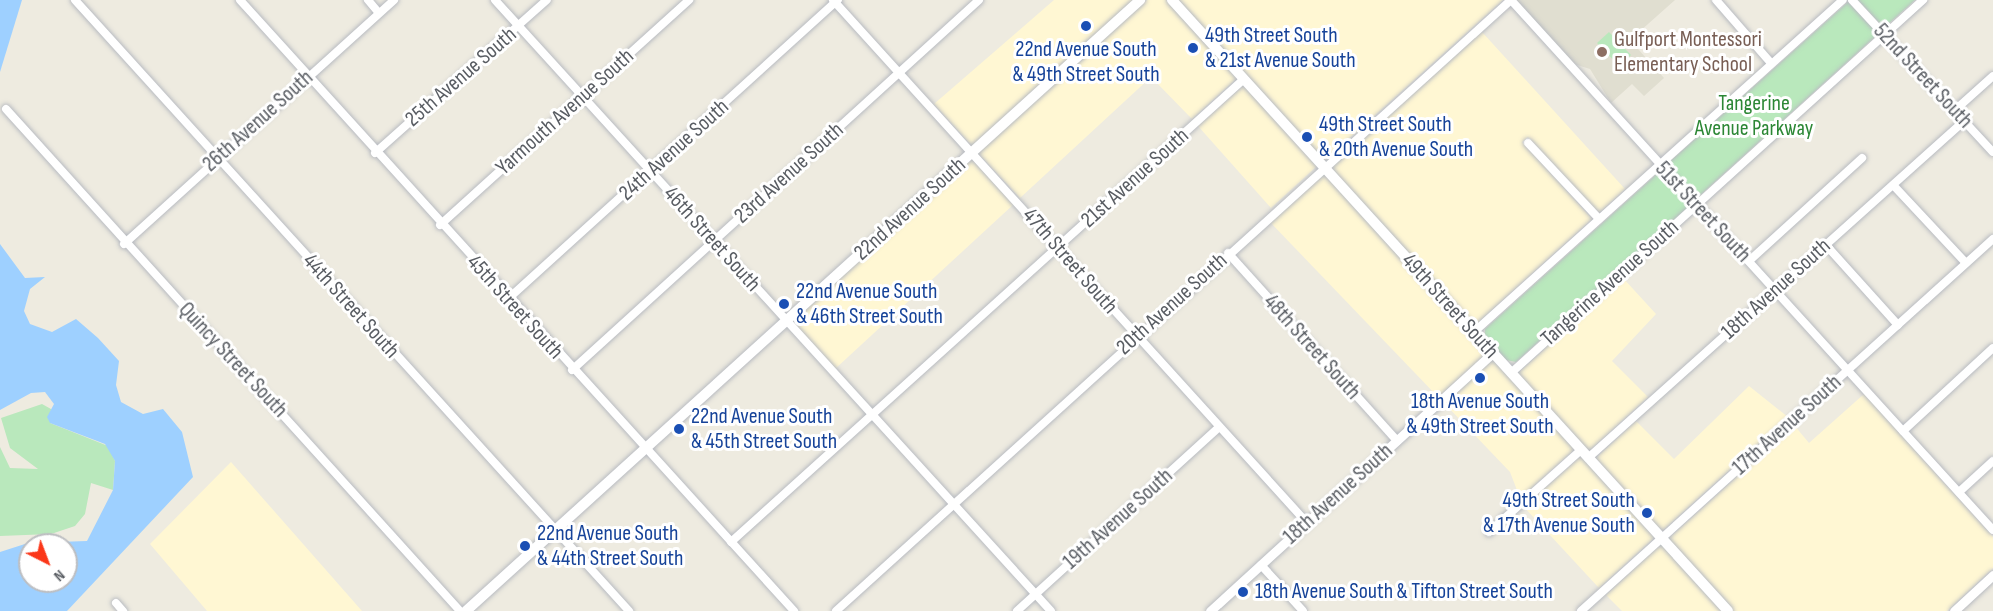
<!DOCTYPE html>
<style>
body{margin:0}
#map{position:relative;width:1993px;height:611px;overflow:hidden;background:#eeebe0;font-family:"Sofia Sans Condensed",sans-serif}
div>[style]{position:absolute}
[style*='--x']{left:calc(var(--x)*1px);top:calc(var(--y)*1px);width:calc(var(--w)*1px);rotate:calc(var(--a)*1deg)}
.commercial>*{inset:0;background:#fff7d3}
.education>*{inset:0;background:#e0ded0}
.green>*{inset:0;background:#b9e8bc}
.water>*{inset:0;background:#9ed0ff}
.roads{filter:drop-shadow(0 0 2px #b8bbc1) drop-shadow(0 0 2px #b8bbc1)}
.minor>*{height:8px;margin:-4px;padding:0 4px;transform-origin:4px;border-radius:4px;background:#fff}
.tertiary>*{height:9px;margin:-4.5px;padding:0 4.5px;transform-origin:4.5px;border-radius:4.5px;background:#fff}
.secondary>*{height:10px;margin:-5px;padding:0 5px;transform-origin:5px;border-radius:5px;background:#fff}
.dots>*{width:16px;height:16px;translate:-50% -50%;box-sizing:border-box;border:3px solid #fff;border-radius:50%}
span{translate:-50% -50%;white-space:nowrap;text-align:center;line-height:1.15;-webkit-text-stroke:6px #fff;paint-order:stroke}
.transit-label{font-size:22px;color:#164399}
.left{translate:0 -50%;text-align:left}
.right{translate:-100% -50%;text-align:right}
.education-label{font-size:22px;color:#785e54}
.street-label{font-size:22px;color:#595d63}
.park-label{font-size:22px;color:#2c8735}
.north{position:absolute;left:18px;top:533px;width:60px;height:60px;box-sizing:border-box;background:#fff;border:2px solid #bdbec1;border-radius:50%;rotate:138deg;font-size:16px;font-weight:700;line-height:24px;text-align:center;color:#595d63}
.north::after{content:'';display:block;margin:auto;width:21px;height:27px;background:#fb3719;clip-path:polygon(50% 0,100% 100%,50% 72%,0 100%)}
</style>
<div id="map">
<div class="commercial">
<div style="clip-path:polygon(1054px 0,1133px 0,972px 146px,934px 104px)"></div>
<div style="clip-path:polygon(1147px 0,1166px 0,1237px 78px,1192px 119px,1151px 77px,1020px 198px,978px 153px)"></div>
<div style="clip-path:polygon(1178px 0,1503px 0,1324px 161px)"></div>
<div style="clip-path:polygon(1482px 32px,1625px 189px,1599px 213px,1528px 137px,1522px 142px,1592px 219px,1474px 326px,1330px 168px)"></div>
<div style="clip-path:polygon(1244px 85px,1317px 166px,1271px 208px,1198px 126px)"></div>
<div style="clip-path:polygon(972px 159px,1014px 204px,835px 369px,792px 322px)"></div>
<div style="clip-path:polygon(1324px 173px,1487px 353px,1438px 397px,1270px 222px)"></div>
<div style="clip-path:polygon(1623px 278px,1656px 314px,1612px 361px,1648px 397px,1588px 452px,1517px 374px)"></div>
<div style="clip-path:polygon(1493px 360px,1575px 449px,1520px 498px,1510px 472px,1445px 404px)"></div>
<div style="clip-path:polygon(1749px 386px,1788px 417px,1661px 532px,1595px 459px,1636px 421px,1674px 459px)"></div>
<div style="clip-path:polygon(1864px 394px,1993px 537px,1993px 568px,1947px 611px,1733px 611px,1668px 539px,1794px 425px,1809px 443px)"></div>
<div style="clip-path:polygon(1581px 456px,1655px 537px,1599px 588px,1524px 507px)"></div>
<div style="clip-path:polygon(231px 462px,362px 611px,207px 611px,150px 544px)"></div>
<div style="clip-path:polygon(1661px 544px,1722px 611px,1622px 611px,1606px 595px)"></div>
</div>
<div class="education">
<div style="clip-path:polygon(1515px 0,1675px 0,1630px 40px,1664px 78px,1644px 96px,1632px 84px,1611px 103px,1590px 69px,1574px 64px)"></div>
</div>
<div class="green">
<div style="clip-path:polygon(1858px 0,1915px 0,1884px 28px)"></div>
<div style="clip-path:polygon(1848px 2px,1878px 34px,1696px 199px,1665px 166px)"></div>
<div style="clip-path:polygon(1609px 32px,1631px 55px,1619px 66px,1597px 43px)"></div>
<div style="clip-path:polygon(1659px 172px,1690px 205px,1516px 362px,1506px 360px,1485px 337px,1485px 329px)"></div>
<div style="clip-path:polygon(42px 404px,51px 409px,50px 423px,108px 446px,115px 461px,113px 490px,91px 483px,85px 514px,75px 526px,51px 534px,0 536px,0 447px,10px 468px,38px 469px,10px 448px,1px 418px)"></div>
</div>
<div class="water">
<div style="clip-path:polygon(0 0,22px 0,0 72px)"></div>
<div style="clip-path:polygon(evenodd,0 244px,25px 278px,45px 277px,30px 289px,24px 311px,30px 324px,52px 332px,76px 319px,98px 338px,119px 361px,116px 385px,121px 402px,143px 414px,163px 409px,182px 432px,193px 477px,67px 611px,0 611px,0 552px,28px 543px,87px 541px,113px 490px,115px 461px,105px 444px,50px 423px,47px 417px,54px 404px,45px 392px,31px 393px,0 410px,0 244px,30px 545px,66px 545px,66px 581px,30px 581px,30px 545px)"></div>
</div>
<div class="roads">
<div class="minor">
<div style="--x:75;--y:0;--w:825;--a:47.8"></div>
<div style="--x:240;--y:0;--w:825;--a:47.8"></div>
<div style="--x:368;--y:0;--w:17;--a:50"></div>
<div style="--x:495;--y:0;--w:826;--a:47.7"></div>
<div style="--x:833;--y:0;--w:706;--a:47.81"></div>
<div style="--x:1716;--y:0;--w:84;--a:48.9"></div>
<div style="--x:1852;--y:0;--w:207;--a:47.2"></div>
<div style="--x:6;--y:109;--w:677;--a:47.87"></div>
<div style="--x:1954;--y:111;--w:52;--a:-41.9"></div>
<div style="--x:1528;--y:143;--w:104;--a:46.9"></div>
<div style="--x:375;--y:153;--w:230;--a:-41.7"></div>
<div style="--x:1894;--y:186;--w:105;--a:46.9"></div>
<div style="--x:440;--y:225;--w:336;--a:-42.1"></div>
<div style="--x:124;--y:244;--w:364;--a:-42.1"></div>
<div style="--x:1825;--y:244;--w:109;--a:48"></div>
<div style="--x:1228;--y:253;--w:253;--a:48"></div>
<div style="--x:1749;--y:261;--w:153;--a:-42.3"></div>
<div style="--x:509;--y:298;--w:444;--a:-42.2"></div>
<div style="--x:1474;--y:332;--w:496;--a:-42"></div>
<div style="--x:572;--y:370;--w:550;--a:-42.27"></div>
<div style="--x:1511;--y:373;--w:556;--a:-42.16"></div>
<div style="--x:1903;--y:431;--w:122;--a:-42.7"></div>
<div style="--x:1588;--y:458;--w:505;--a:-41.87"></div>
<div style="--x:1959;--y:492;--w:46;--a:-42.4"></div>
<div style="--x:1489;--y:532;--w:123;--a:-41.7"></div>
<div style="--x:731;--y:542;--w:691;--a:-42.07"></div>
<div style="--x:1261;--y:565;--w:62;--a:47.6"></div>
<div style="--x:116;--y:603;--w:11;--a:49"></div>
<div style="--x:836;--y:611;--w:910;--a:-42.15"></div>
<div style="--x:1511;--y:0;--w:716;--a:47.72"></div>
<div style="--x:1017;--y:611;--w:273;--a:-42.3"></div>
<div style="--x:1581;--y:611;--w:555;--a:-42.08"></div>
</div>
<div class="tertiary">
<div style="--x:1210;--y:611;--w:383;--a:-42.4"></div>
<div style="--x:1954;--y:611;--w:53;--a:-42.7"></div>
</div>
<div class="secondary">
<div style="--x:1172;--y:0;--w:826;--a:47.7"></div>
<div style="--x:466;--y:611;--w:910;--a:-42.19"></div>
</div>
</div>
<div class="dots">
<div style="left:1086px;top:26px;background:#1a4fb4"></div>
<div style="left:1193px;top:48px;background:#1a4fb4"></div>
<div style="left:1602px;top:52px;background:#8d6e63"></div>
<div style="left:1307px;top:137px;background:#1a4fb4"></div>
<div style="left:784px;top:304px;background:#1a4fb4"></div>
<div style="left:1480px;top:378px;background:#1a4fb4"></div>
<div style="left:679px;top:429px;background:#1a4fb4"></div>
<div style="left:1647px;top:513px;background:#1a4fb4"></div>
<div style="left:525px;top:546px;background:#1a4fb4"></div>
<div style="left:1243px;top:592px;background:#1a4fb4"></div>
</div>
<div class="transit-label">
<span class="left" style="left:1205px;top:48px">49th Street South<br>&amp; 21st Avenue South</span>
<span style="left:1086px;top:62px">22nd Avenue South<br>&amp; 49th Street South</span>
<span class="left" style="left:1319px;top:137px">49th Street South<br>&amp; 20th Avenue South</span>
<span class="left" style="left:796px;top:304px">22nd Avenue South<br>&amp; 46th Street South</span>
<span style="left:1480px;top:414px">18th Avenue South<br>&amp; 49th Street South</span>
<span class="left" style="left:691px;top:429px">22nd Avenue South<br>&amp; 45th Street South</span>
<span class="right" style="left:1635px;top:513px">49th Street South<br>&amp; 17th Avenue South</span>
<span class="left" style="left:537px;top:546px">22nd Avenue South<br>&amp; 44th Street South</span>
<span class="left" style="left:1255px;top:592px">18th Avenue South &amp; Tifton Street South</span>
</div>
<div class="education-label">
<span class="left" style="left:1614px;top:52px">Gulfport Montessori<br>Elementary School</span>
</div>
<div class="street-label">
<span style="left:1923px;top:76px;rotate:47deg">52nd Street South</span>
<span style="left:461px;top:77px;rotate:-41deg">25th Avenue South</span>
<span style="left:565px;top:112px;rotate:-42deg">Yarmouth Avenue South</span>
<span style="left:258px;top:121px;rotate:-42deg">26th Avenue South</span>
<span style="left:674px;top:150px;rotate:-42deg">24th Avenue South</span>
<span style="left:789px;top:173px;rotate:-42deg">23rd Avenue South</span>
<span style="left:1135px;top:178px;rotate:-42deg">21st Avenue South</span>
<span style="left:910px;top:209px;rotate:-42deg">22nd Avenue South</span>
<span style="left:1703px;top:212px;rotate:47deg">51st Street South</span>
<span style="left:712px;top:239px;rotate:48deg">46th Street South</span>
<span style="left:1070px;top:261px;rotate:49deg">47th Street South</span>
<span style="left:1610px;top:283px;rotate:-42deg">Tangerine Avenue South</span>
<span style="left:1776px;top:289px;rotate:-42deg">18th Avenue South</span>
<span style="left:1172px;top:304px;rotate:-42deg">20th Avenue South</span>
<span style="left:351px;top:306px;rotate:48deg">44th Street South</span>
<span style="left:1450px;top:306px;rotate:48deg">49th Street South</span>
<span style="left:515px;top:307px;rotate:48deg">45th Street South</span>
<span style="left:1312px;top:347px;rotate:48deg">48th Street South</span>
<span style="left:233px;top:360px;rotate:47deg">Quincy Street South</span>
<span style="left:1787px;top:425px;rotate:-42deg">17th Avenue South</span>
<span style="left:1338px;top:494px;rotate:-42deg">18th Avenue South</span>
<span style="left:1118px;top:519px;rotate:-42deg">19th Avenue South</span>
</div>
<div class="park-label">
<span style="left:1754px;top:116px">Tangerine<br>Avenue Parkway</span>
</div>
<div class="north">N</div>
</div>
